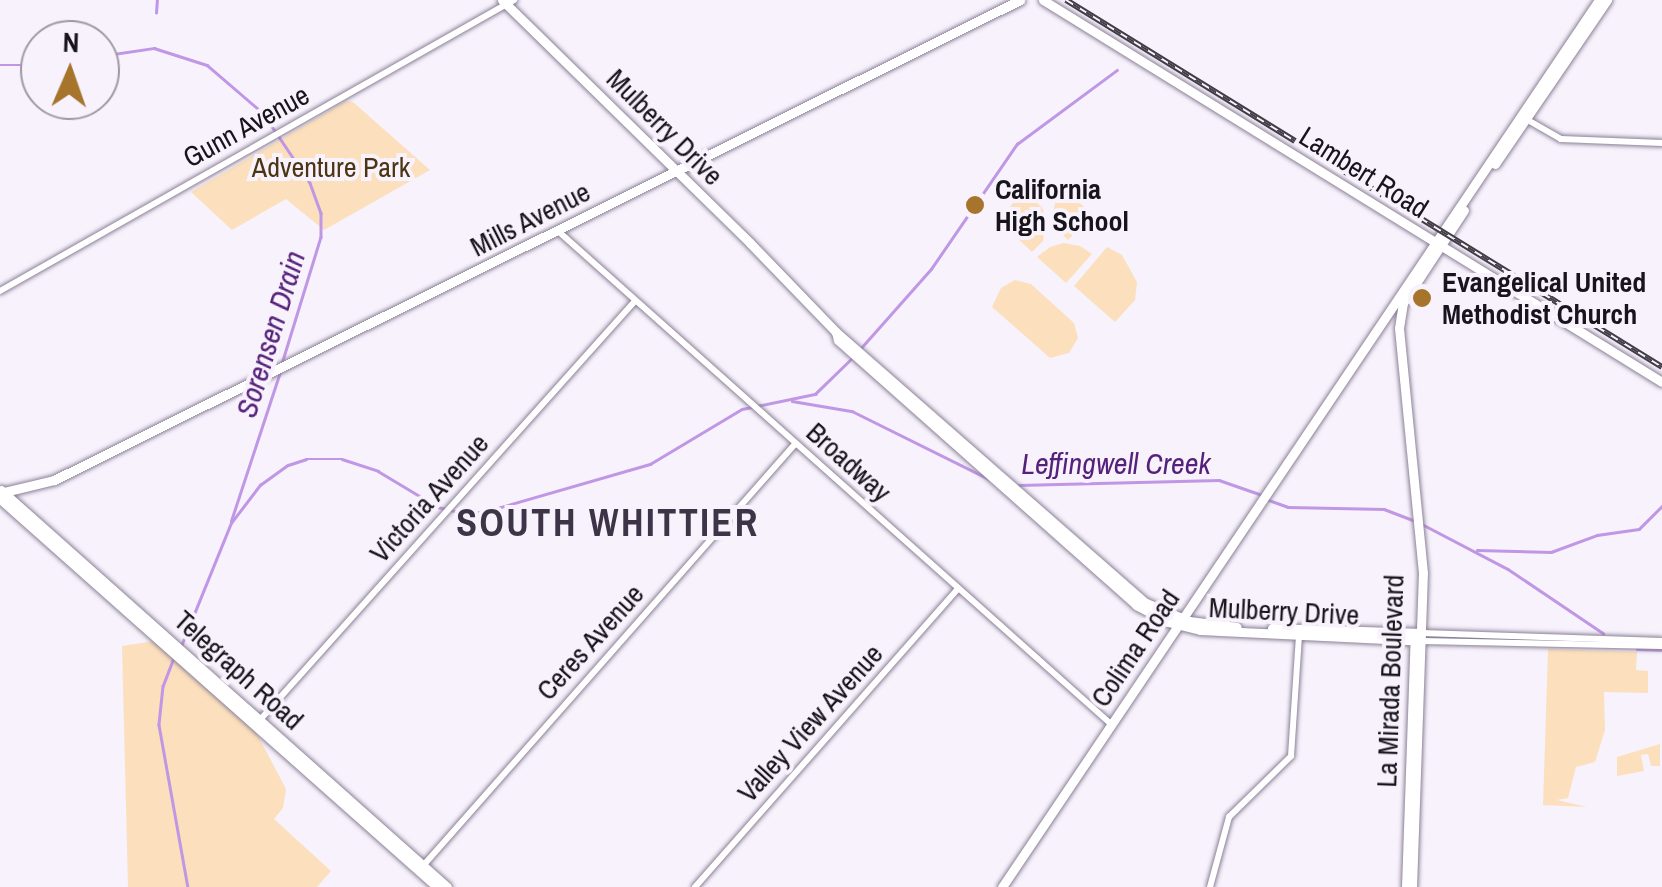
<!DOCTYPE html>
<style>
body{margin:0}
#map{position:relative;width:1662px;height:887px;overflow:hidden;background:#f7f2fc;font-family:"Archivo Narrow",sans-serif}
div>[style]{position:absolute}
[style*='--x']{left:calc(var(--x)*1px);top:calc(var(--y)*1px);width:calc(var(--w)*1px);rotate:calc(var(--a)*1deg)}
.green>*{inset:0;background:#fce0bd}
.stream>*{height:2.5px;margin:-1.25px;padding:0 1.25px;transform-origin:1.25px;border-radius:1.25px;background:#c097e4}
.roads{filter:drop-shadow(0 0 2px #8c8097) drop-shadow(0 0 2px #8c8097)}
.minor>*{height:6px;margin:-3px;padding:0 3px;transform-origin:3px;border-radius:3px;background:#fff}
.major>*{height:9px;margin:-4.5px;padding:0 4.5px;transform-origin:4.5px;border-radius:4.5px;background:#fff}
.rail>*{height:6px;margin-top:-3px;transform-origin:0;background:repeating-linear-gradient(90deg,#f7f2fc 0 8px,#413d46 0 16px);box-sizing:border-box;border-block:2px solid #413d46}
.dots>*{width:28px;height:28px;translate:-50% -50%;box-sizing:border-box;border:5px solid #f7f2fc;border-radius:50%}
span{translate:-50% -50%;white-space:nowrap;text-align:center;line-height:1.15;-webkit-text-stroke:8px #f7f2fc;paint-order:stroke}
.street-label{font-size:28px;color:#18141c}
.park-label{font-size:28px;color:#4d3514}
.poi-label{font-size:28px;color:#18141c;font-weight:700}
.left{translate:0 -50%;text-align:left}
.water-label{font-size:30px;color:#56217a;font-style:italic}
.district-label{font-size:38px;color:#3e3448;font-weight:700;letter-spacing:2.5px}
.north{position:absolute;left:20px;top:20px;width:100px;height:100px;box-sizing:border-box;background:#f7f2fc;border:2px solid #9e99a2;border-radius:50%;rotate:2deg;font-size:28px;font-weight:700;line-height:40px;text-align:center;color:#18141c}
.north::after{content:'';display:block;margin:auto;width:35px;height:45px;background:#a6742b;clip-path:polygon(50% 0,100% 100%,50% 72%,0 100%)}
</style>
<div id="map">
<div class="green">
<div style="clip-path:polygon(346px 101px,353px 102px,430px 170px,324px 230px,286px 199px,232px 230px,191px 192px)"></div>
<div style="clip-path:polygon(1065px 191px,1093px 214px,1068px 240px,1055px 227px,1053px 213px,1056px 199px)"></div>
<div style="clip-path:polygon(1023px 192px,1042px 207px,1046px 219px,1043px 241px,1032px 252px,998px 220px)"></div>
<div style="clip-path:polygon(1064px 243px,1080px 246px,1092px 254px,1066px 283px,1037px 257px,1050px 247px)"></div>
<div style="clip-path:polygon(1107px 247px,1122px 255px,1137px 282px,1135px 300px,1115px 322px,1074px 286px)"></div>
<div style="clip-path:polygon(1015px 280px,1031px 284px,1074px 323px,1078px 338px,1069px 353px,1050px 358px,992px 307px,1001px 288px)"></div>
<div style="clip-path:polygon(155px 641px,255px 730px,286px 789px,283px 808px,274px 819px,331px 871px,317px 887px,128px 887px,122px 646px)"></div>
<div style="clip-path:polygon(1548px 649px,1637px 652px,1636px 670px,1648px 671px,1648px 693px,1604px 692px,1605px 730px,1595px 762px,1576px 767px,1568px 798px,1557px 800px,1587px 807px,1543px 805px)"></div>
<div style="clip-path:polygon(1660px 744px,1660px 766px,1651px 766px,1648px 754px,1641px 755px,1644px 771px,1617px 776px,1617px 757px)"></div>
</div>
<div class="stream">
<div style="--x:156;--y:13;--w:13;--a:-86"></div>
<div style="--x:100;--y:56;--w:55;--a:-8.4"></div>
<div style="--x:154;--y:48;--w:56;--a:17.8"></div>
<div style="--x:207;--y:65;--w:74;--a:40.6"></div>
<div style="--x:263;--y:113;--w:84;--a:56.1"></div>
<div style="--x:310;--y:183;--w:32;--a:70"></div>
<div style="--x:321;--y:213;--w:24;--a:90"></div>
<div style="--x:321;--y:237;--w:133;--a:107.1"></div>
<div style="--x:0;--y:65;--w:40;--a:0"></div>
<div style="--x:860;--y:349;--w:107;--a:-48.4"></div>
<div style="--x:931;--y:269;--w:152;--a:-55.5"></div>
<div style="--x:1017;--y:144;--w:124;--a:-36.5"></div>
<div style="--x:792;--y:401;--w:61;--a:9.5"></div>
<div style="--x:852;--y:411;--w:155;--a:26.4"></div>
<div style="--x:1019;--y:485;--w:200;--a:-1.4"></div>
<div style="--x:1219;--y:480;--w:46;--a:19.2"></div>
<div style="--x:1269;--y:500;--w:20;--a:20"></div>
<div style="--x:1288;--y:507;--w:96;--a:1.2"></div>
<div style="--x:1384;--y:509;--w:31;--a:21"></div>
<div style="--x:231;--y:521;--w:157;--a:-71.8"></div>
<div style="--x:1420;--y:523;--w:99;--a:27.6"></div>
<div style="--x:1508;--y:569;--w:115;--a:34"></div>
<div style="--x:1477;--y:550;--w:74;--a:1.5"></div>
<div style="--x:1551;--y:552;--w:49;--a:-20.3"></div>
<div style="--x:1597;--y:535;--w:42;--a:-8.1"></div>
<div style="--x:1639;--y:529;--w:33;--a:-45"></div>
<div style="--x:181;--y:646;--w:133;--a:-67.9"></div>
<div style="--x:231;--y:523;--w:48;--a:-52.7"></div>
<div style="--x:260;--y:485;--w:34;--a:-36"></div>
<div style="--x:288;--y:465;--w:19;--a:-18"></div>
<div style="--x:306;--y:459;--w:36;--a:0"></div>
<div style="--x:342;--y:459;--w:38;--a:18"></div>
<div style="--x:378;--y:471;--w:70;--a:31"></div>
<div style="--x:438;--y:507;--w:29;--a:14"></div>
<div style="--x:466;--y:514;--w:21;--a:-8"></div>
<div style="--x:487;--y:511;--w:170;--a:-16.1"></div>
<div style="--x:650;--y:464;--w:107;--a:-30.9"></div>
<div style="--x:742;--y:409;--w:75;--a:-11.6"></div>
<div style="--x:815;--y:394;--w:50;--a:-44.2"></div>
<div style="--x:1637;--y:649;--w:25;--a:2"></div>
<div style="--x:174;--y:658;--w:30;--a:111"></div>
<div style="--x:163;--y:686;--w:39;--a:96"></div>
<div style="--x:159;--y:725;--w:165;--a:79.9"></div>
</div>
<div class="roads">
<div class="minor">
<div style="--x:1526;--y:119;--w:40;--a:29.7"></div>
<div style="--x:1561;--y:139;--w:101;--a:2.3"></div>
<div style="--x:558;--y:231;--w:741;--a:41.72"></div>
<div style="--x:0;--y:291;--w:591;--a:-29.52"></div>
<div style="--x:1422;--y:633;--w:240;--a:1.9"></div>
<div style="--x:1422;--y:641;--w:240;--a:1.2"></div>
<div style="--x:259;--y:721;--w:564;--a:-48.16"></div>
<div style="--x:422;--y:867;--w:564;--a:-48.59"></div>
<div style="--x:695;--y:887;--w:397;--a:-48.6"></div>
<div style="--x:1210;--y:887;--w:73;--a:-74.8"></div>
<div style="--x:1229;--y:817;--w:87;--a:-44.5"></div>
<div style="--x:1291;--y:756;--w:121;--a:-86.2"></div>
</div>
<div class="major">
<div style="--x:502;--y:0;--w:347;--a:44.4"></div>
<div style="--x:750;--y:243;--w:124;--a:46"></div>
<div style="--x:836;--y:332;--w:8;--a:76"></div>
<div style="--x:838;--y:340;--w:399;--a:41.6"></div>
<div style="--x:1136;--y:605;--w:36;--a:28"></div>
<div style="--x:1168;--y:622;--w:33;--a:14"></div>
<div style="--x:1200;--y:630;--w:222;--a:2.8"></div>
<div style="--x:1043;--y:0;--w:727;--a:31.68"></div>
<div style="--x:1495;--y:164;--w:199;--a:-55.7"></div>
<div style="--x:836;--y:332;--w:412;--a:41.2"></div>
<div style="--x:1146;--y:603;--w:47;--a:22.7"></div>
<div style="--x:1189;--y:621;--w:48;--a:7.1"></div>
<div style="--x:1;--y:490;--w:597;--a:41.67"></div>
<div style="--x:0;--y:493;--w:56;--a:-13.5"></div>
<div style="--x:54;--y:480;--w:1079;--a:-26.42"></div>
<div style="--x:0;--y:499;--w:584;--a:41.6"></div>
<div style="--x:1272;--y:628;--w:150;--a:1.9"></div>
<div style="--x:1002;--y:887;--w:1069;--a:-56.06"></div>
<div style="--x:1406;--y:887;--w:252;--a:-88"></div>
<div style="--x:1412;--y:887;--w:314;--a:-88"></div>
<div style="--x:1423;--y:573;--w:246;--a:-95.6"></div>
<div style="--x:1399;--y:328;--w:25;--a:-81"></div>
<div style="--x:1403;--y:303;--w:111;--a:-56.7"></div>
</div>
</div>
<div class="rail">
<div style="--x:1066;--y:0;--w:700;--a:31.62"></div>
</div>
<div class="dots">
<div style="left:975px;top:205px;background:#a6742b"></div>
<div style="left:1422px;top:298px;background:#a6742b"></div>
</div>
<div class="street-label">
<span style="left:246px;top:126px;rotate:-29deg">Gunn Avenue</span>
<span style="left:665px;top:127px;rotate:45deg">Mulberry Drive</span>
<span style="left:1364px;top:172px;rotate:32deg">Lambert Road</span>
<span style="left:530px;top:219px;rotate:-27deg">Mills Avenue</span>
<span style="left:849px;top:462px;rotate:42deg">Broadway</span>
<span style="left:429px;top:498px;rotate:-48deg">Victoria Avenue</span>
<span style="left:1284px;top:611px;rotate:3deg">Mulberry Drive</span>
<span style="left:590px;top:642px;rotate:-48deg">Ceres Avenue</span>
<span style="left:1135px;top:648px;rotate:-56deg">Colima Road</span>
<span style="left:239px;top:670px;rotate:42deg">Telegraph Road</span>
<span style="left:1390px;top:681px;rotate:-88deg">La Mirada Boulevard</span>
<span style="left:810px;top:723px;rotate:-48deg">Valley View Avenue</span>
</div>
<div class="park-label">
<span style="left:331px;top:167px">Adventure Park</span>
</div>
<div class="poi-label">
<span class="left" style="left:995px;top:205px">California<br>High School</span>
<span class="left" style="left:1442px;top:298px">Evangelical United<br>Methodist Church</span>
</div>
<div class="water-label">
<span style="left:270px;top:334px;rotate:-73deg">Sorensen Drain</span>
<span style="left:1116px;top:463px">Leffingwell Creek</span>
</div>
<div class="district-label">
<span style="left:608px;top:523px">SOUTH WHITTIER</span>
</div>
<div class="north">N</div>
</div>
